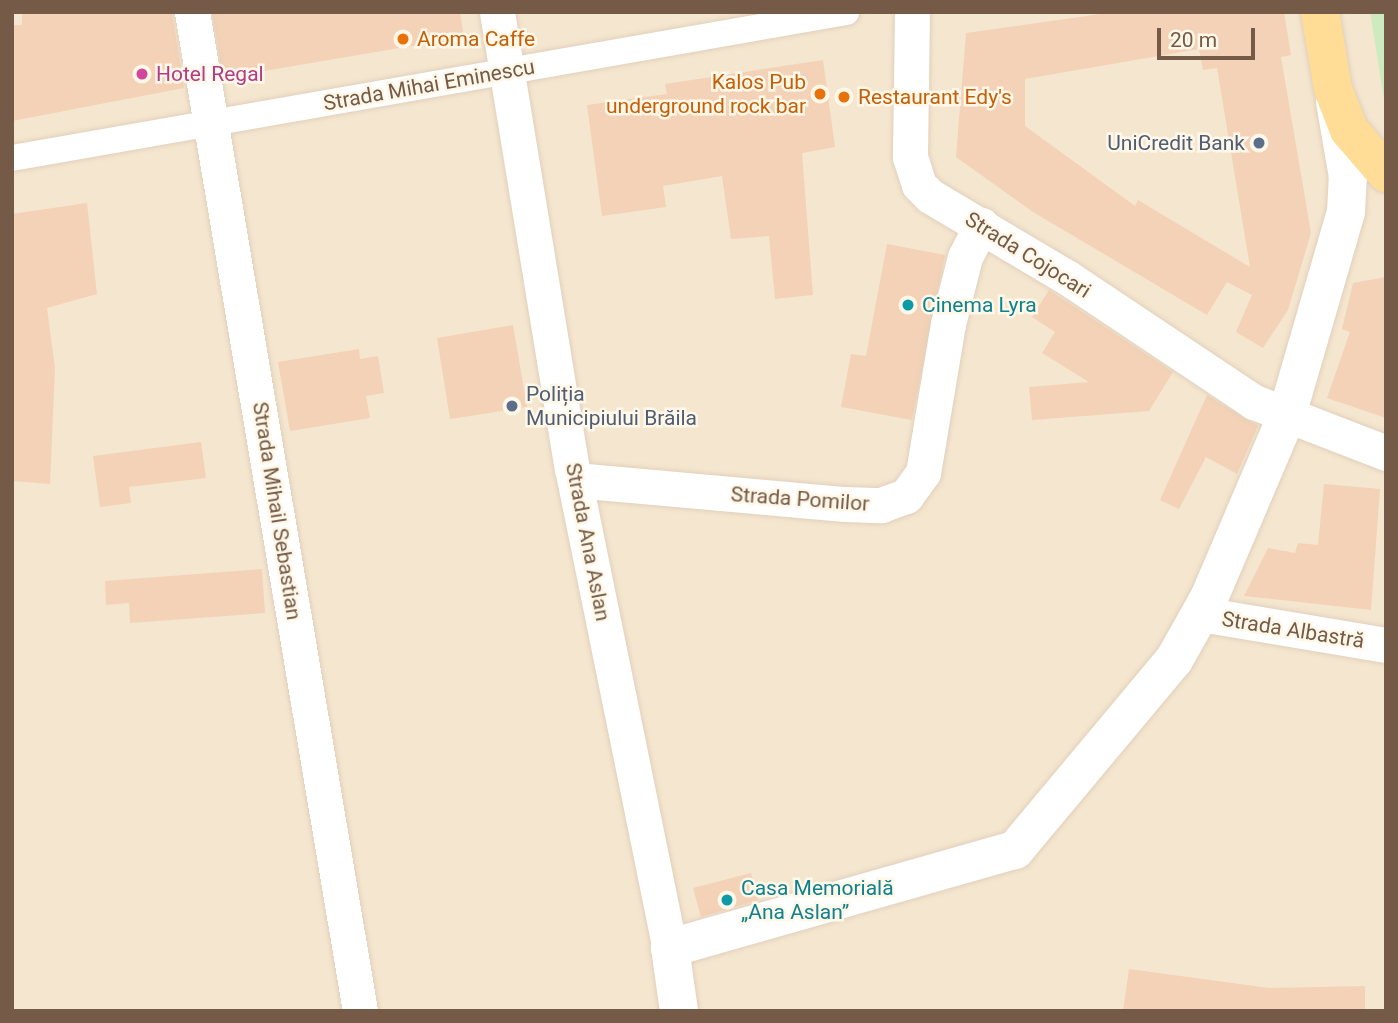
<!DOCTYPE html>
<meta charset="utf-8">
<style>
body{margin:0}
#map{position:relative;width:1398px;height:1023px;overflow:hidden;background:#fdf4e1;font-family:Roboto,sans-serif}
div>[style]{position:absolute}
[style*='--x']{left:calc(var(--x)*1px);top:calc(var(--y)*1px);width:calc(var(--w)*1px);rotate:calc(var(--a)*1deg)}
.residential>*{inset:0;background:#f5e6cf}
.green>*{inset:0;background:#ceebbf}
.building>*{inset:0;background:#f3d2b7}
.roads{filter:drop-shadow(0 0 2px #e1d0bc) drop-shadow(0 0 2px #e1d0bc)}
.pedestrian>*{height:26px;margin:-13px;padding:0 13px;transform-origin:13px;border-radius:13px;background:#fff}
.minor>*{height:35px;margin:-17.5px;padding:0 17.5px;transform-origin:17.5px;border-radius:17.5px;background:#fff}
.secondary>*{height:38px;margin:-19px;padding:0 19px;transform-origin:19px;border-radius:19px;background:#fff}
.primary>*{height:38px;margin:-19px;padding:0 19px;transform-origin:19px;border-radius:19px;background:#ffdd96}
.dots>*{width:19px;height:19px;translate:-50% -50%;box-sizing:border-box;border:4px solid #fff7e8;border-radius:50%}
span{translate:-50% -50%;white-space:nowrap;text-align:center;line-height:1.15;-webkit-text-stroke:5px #fff7e8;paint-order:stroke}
.food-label{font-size:21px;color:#c56008}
.left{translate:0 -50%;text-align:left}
.right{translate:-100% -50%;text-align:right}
.hotel-label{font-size:21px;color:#b23c85}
.street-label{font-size:21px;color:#755a47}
.service-label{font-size:21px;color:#4e5e75}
.culture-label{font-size:21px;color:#0d838f}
.frame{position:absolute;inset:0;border:14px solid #755a47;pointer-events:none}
.scale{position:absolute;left:1157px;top:28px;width:98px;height:32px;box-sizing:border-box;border:4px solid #755a47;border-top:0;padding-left:9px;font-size:21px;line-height:24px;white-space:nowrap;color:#755a47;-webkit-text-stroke:5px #fff7e8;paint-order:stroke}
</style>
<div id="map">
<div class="residential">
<div style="clip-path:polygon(12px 12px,1386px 12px,1386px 1011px,12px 1011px)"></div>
</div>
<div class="green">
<div style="clip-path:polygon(1370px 12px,1386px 12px,1386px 105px,1384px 99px)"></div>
</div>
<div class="building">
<div style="clip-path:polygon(22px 12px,172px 12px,184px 88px,12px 121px,12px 25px,22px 25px)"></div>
<div style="clip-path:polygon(212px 12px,460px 12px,464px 37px,223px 78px)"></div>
<div style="clip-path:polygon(evenodd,1115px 12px,1284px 12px,1291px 55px,1281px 57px,1311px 233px,1288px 310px,1263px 348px,1236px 332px,1252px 295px,1227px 282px,1207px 315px,1033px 212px,956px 157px,966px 33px,1115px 12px,1199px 49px,1203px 70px,1217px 68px,1250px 267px,1138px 200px,1135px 206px,1025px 126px,1025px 79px,1199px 49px)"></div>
<div style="clip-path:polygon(823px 60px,835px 147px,802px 153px,813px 295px,775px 299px,769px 236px,731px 239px,722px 176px,663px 186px,666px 207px,602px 216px,587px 105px,667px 94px,665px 84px)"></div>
<div style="clip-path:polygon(87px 203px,97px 294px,47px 308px,55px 368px,50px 484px,12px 481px,12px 214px)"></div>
<div style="clip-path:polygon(887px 244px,945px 255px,912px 420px,841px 407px,851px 354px,866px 356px)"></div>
<div style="clip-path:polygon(1386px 277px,1386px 418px,1327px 398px,1350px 332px,1342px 329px,1353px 283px)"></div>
<div style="clip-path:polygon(1049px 290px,1173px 372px,1149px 411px,1032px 420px,1029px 387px,1089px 382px,1042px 353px,1055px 332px,1032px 317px)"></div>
<div style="clip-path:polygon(513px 325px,527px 407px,450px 419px,437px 338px)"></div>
<div style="clip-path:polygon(359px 349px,360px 359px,378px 356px,384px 393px,366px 396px,370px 418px,290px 431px,278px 362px)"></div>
<div style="clip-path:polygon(1207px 395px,1258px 426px,1237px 474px,1206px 457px,1179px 509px,1160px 500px)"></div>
<div style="clip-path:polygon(201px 442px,206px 478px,129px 487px,131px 503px,100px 507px,93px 456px)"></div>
<div style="clip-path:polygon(1324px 484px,1380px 489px,1371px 610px,1244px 596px,1268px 548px,1295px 553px,1298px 543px,1318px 545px)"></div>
<div style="clip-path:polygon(262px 569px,265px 613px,130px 623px,129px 603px,106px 605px,105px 581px)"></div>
<div style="clip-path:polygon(751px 873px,758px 900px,701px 917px,693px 888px)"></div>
<div style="clip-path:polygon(1129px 969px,1269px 988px,1365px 986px,1365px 1011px,1123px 1011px)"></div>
</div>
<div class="roads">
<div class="pedestrian">
<div style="--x:12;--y:158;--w:847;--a:-9.93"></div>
</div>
<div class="minor">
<div style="--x:192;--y:12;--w:1013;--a:80.45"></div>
<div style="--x:497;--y:12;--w:462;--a:80.7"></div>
<div style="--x:572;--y:468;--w:490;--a:78.5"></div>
<div style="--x:912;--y:12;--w:145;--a:90.8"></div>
<div style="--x:910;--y:157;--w:29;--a:72"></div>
<div style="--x:919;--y:185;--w:16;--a:45"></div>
<div style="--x:930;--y:196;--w:161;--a:30.7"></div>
<div style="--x:1068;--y:278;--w:224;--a:33.7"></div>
<div style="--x:1254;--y:402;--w:142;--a:21.1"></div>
<div style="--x:575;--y:480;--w:271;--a:5.1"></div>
<div style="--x:845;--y:504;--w:36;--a:2"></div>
<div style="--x:881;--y:505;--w:27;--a:-20"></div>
<div style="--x:906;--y:496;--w:29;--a:-54"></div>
<div style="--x:923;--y:473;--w:151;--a:-80.5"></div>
<div style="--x:948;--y:324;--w:69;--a:-75.8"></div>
<div style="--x:965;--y:257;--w:36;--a:-63"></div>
<div style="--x:1200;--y:614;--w:189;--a:9.5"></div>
</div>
<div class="secondary">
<div style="--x:679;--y:1011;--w:64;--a:-98.1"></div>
<div style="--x:670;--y:948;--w:359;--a:-15.9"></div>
<div style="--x:1015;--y:850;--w:248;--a:-50.1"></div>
<div style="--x:1174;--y:660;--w:71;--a:-60.6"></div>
<div style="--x:1209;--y:598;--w:199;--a:-66.9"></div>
<div style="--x:1287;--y:415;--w:211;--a:-73.8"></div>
<div style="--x:1346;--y:212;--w:35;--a:-87"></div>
<div style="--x:1348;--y:177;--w:76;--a:-99.8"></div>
</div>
<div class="primary">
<div style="--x:1320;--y:12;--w:78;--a:80.4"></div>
<div style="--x:1333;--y:89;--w:44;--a:68.7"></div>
<div style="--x:1349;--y:130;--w:57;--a:49.3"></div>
</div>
</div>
<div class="dots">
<div style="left:403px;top:39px;background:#e8710a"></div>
<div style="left:142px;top:74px;background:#d1479c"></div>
<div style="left:820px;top:94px;background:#e8710a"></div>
<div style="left:844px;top:97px;background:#e8710a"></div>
<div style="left:1259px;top:143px;background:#5c6f8a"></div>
<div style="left:908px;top:305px;background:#0f9aa8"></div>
<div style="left:512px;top:406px;background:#5c6f8a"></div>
<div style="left:727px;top:900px;background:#0f9aa8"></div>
</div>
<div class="food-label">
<span class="left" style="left:417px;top:39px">Aroma Caffe</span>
<span class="right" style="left:806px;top:94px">Kalos Pub<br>underground rock bar</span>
<span class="left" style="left:858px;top:97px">Restaurant Edy's</span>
</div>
<div class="hotel-label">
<span class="left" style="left:156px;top:74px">Hotel Regal</span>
</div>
<div class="street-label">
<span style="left:429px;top:85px;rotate:-10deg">Strada Mihai Eminescu</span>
<span style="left:1028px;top:255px;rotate:32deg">Strada Cojocari</span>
<span style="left:800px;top:499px;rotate:4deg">Strada Pomilor</span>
<span style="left:277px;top:511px;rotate:81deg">Strada Mihail Sebastian</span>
<span style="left:588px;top:542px;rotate:79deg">Strada Ana Aslan</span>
<span style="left:1293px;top:630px;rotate:9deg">Strada Albastră</span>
</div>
<div class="service-label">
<span class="right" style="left:1245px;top:143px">UniCredit Bank</span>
<span class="left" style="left:526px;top:406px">Poliția<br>Municipiului Brăila</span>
</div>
<div class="culture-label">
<span class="left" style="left:922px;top:305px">Cinema Lyra</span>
<span class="left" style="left:741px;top:900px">Casa Memorială<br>„Ana Aslan”</span>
</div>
<div class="frame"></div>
<div class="scale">20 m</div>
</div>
